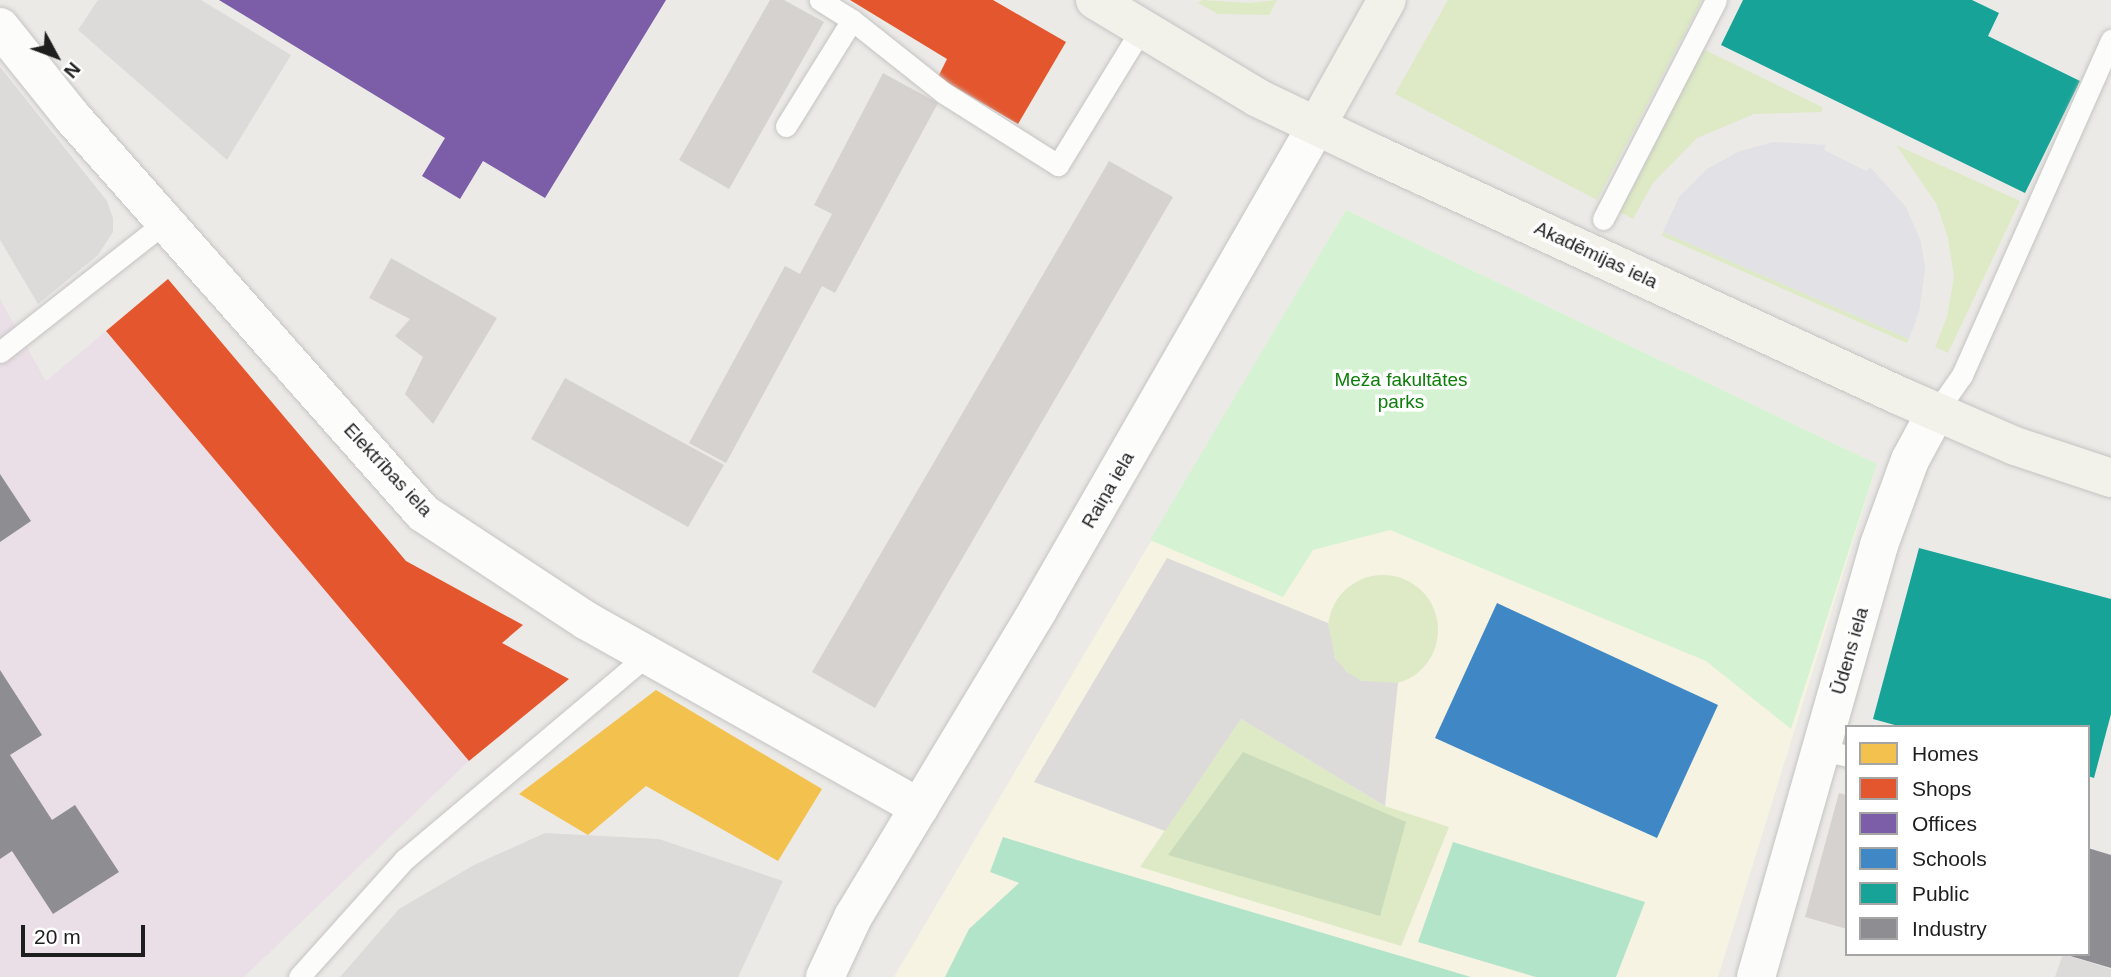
<!DOCTYPE html>
<meta charset="utf-8">
<style>
body{margin:0}
#map{position:relative;width:2111px;height:977px;overflow:hidden;background:#eceae7;font-family:Arial,sans-serif}
div>[style]{position:absolute}
[style*='--x']{left:calc(var(--x)*1px);top:calc(var(--y)*1px);width:calc(var(--w)*1px);rotate:calc(var(--a)*1deg)}
.industrial>*{inset:0;background:#eadfe7}
.education>*{inset:0;background:#f6f3e2}
.grass>*{inset:0;background:#ddeac5}
.round{border-radius:50%}
.forest>*{inset:0;background:#cadbbc}
.park>*{inset:0;background:#d5f3d2}
.pitch>*{inset:0;background:#b1e4c9}
.parking>*{inset:0;background:#dcdbda}
.plaza>*{inset:0;background:#e1e1e6}
.homes>*{inset:0;background:#f2c14e}
.shops>*{inset:0;background:#e4572e}
.offices>*{inset:0;background:#7b5ea7}
.schools>*{inset:0;background:#3f88c5}
.public>*{inset:0;background:#17a398}
.industry>*{inset:0;background:#8d8d92}
.building>*{inset:0;background:#d5d2cf}
.roads{filter:drop-shadow(0 0 2px #c5c4c3) drop-shadow(0 0 2px #c5c4c3)}
.service>*{height:21px;margin:-10.5px;padding:0 10.5px;transform-origin:10.5px;border-radius:10.5px;background:#fcfcfb}
.minor>*{height:38px;margin:-19px;padding:0 19px;transform-origin:19px;border-radius:19px;background:#fcfcfb}
.tertiary>*{height:38px;margin:-19px;padding:0 19px;transform-origin:19px;border-radius:19px;background:#fcfcfb}
.secondary>*{height:38px;margin:-19px;padding:0 19px;transform-origin:19px;border-radius:19px;background:#f3f2ea}
span{translate:-50% -50%;white-space:nowrap;text-align:center;line-height:1.15;-webkit-text-stroke:7px #fff;paint-order:stroke}
.street-label{font-size:19px;color:#1e1e1e}
.park-label{font-size:19px;color:#0d7e0a}
.legend{position:absolute;left:1845px;top:725px;width:245px;height:231px;box-sizing:border-box;background:#fff;border:2px solid #a5a5a5;margin:0;padding:9px 12px;list-style:none;font-size:21px;color:#1e1e1e}
.legend li{display:flex;align-items:center;gap:14px;height:35px}
.legend b{width:35px;border:2px solid #a5a5a5}
.north{position:absolute;left:21px;top:21px;width:70px;height:70px;-webkit-text-stroke:5px #fff;paint-order:stroke;rotate:131deg;font-size:19px;font-weight:700;line-height:28px;text-align:center;color:#1e1e1e}
.north::after{content:'';display:block;margin:auto;width:24px;height:32px;background:#1e1e1e;clip-path:polygon(50% 0,100% 100%,50% 72%,0 100%)}
.scale{position:absolute;left:21px;top:925px;width:124px;height:32px;box-sizing:border-box;border:4px solid #1e1e1e;border-top:0;padding-left:9px;font-size:21px;line-height:24px;white-space:nowrap;color:#1e1e1e;-webkit-text-stroke:5px #fff;paint-order:stroke}
</style>
<div id="map">
<div class="industrial">
<div style="clip-path:polygon(0 299px,46px 381px,106px 331px,469px 761px,244px 977px,0 977px)"></div>
</div>
<div class="education">
<div style="clip-path:polygon(1346px 210px,1877px 464px,1718px 977px,894px 977px)"></div>
</div>
<div class="grass">
<div style="clip-path:polygon(1202px 0,1248px 3px,1277px 0,1269px 15px,1218px 14px,1198px 3px)"></div>
<div style="clip-path:polygon(1448px 0,1702px 0,1597px 200px,1395px 94px)"></div>
<div style="clip-path:polygon(1703px 49px,1822px 107px,1822px 112px,1754px 114px,1697px 138px,1653px 183px,1633px 219px,1620px 212px)"></div>
<div style="clip-path:polygon(1896px 145px,2020px 201px,1948px 353px,1935px 347px,1947px 317px,1954px 277px,1948px 238px,1936px 203px)"></div>
<div style="clip-path:polygon(1663px 232px,1909px 339px,1907px 343px,1662px 236px)"></div>
<div class="round" style="left:1328px;top:575px;width:110px;height:110px"></div>
<div style="clip-path:polygon(1241px 719px,1385px 806px,1449px 827px,1401px 946px,1140px 867px)"></div>
</div>
<div class="forest">
<div style="clip-path:polygon(1243px 752px,1406px 822px,1380px 916px,1168px 855px)"></div>
</div>
<div class="park">
<div style="clip-path:polygon(1346px 210px,1877px 464px,1791px 729px,1706px 661px,1390px 530px,1313px 550px,1283px 597px,1150px 540px)"></div>
</div>
<div class="pitch">
<div style="clip-path:polygon(1003px 837px,1077px 860px,1471px 977px,945px 977px,969px 929px,1019px 883px,990px 872px)"></div>
<div style="clip-path:polygon(1453px 842px,1645px 902px,1616px 977px,1536px 977px,1418px 942px)"></div>
</div>
<div class="parking">
<div style="clip-path:polygon(98px 0,201px 0,291px 55px,227px 160px,78px 30px)"></div>
<div style="clip-path:polygon(0 67px,107px 201px,113px 218px,113px 232px,98px 255px,38px 304px,0 240px)"></div>
<div style="clip-path:polygon(1167px 558px,1328px 623px,1335px 658px,1347px 672px,1362px 681px,1398px 683px,1385px 806px,1241px 719px,1165px 831px,1034px 782px)"></div>
<div style="clip-path:polygon(545px 833px,659px 839px,783px 881px,738px 977px,340px 977px,399px 909px,474px 865px)"></div>
<div style="clip-path:polygon(2063px 954px,2111px 969px,2111px 977px,2055px 977px)"></div>
</div>
<div class="plaza">
<div style="clip-path:polygon(1774px 142px,1826px 145px,1824px 150px,1866px 171px,1870px 167px,1906px 207px,1921px 242px,1925px 269px,1919px 312px,1909px 339px,1663px 232px,1679px 197px,1707px 169px,1740px 151px)"></div>
</div>
<div class="homes">
<div style="clip-path:polygon(656px 690px,822px 789px,778px 861px,646px 786px,588px 835px,519px 794px)"></div>
</div>
<div class="shops">
<div style="clip-path:polygon(850px 0,993px 0,1066px 42px,1018px 124px,938px 77px,947px 59px)"></div>
<div style="clip-path:polygon(168px 279px,406px 561px,523px 625px,502px 643px,569px 679px,469px 761px,106px 331px)"></div>
</div>
<div class="offices">
<div style="clip-path:polygon(219px 0,666px 0,545px 198px,483px 161px,460px 199px,422px 176px,445px 138px)"></div>
</div>
<div class="schools">
<div style="clip-path:polygon(1497px 603px,1718px 705px,1657px 838px,1435px 738px)"></div>
</div>
<div class="public">
<div style="clip-path:polygon(1743px 0,1972px 0,1999px 13px,1988px 36px,2080px 81px,2025px 193px,1721px 45px)"></div>
<div style="clip-path:polygon(1919px 548px,2111px 599px,2111px 714px,2094px 778px,2088px 776px,2088px 727px,1902px 727px,1873px 719px)"></div>
</div>
<div class="industry">
<div style="clip-path:polygon(0 474px,31px 521px,0 542px)"></div>
<div style="clip-path:polygon(0 670px,42px 735px,10px 755px,52px 820px,75px 805px,119px 872px,53px 914px,12px 851px,0 859px)"></div>
<div style="clip-path:polygon(2088px 848px,2111px 855px,2111px 968px,2067px 955px,2088px 954px)"></div>
</div>
<div class="building">
<div style="clip-path:polygon(770px 0,784px 0,824px 22px,729px 189px,679px 160px)"></div>
<div style="clip-path:polygon(883px 73px,938px 103px,835px 293px,822px 286px,726px 463px,689px 443px,785px 266px,800px 274px,832px 214px,814px 205px)"></div>
<div style="clip-path:polygon(1109px 161px,1173px 197px,875px 708px,812px 672px)"></div>
<div style="clip-path:polygon(391px 258px,497px 318px,433px 424px,405px 394px,423px 357px,395px 336px,410px 319px,369px 298px)"></div>
<div style="clip-path:polygon(565px 378px,724px 465px,688px 527px,531px 439px)"></div>
<div style="clip-path:polygon(1839px 793px,1847px 795px,1847px 929px,1805px 917px)"></div>
</div>
<div class="roads">
<div class="service">
<div style="--x:852;--y:20;--w:117;--a:38.4"></div>
<div style="--x:944;--y:93;--w:135;--a:32.3"></div>
<div style="--x:1058;--y:165;--w:161;--a:-58.5"></div>
<div style="--x:786;--y:126;--w:125;--a:-58.1"></div>
<div style="--x:852;--y:20;--w:38;--a:-148"></div>
<div style="--x:1603;--y:219;--w:246;--a:-62.7"></div>
<div style="--x:0;--y:352;--w:210;--a:-38.2"></div>
<div style="--x:1936;--y:412;--w:45;--a:-54.9"></div>
<div style="--x:1962;--y:375;--w:367;--a:-66"></div>
<div style="--x:1822;--y:750;--w:26;--a:13"></div>
<div style="--x:299;--y:977;--w:159;--a:-48.1"></div>
<div style="--x:405;--y:859;--w:317;--a:-40.1"></div>
</div>
<div class="minor">
<div style="--x:0;--y:27;--w:117;--a:51.3"></div>
<div style="--x:73;--y:118;--w:528;--a:48.46"></div>
<div style="--x:423;--y:513;--w:196;--a:33.4"></div>
<div style="--x:587;--y:621;--w:381;--a:29.3"></div>
<div style="--x:1756;--y:977;--w:449;--a:-74.1"></div>
<div style="--x:1879;--y:545;--w:90;--a:-70"></div>
<div style="--x:1910;--y:460;--w:55;--a:-61.6"></div>
</div>
<div class="tertiary">
<div style="--x:825;--y:977;--w:66;--a:-65"></div>
<div style="--x:853;--y:917;--w:358;--a:-58.9"></div>
<div style="--x:1038;--y:610;--w:560;--a:-60.09"></div>
</div>
<div class="secondary">
<div style="--x:1095;--y:0;--w:190;--a:31"></div>
<div style="--x:1258;--y:98;--w:130;--a:25.6"></div>
<div style="--x:1375;--y:154;--w:578;--a:24.75"></div>
<div style="--x:1900;--y:396;--w:125;--a:23.5"></div>
<div style="--x:2015;--y:446;--w:101;--a:18.4"></div>
<div style="--x:1317;--y:125;--w:143;--a:-60.8"></div>
</div>
</div>
<div class="street-label">
<span style="left:1596px;top:255px;rotate:25deg">Akadēmijas iela</span>
<span style="left:388px;top:470px;rotate:47deg">Elektrības iela</span>
<span style="left:1108px;top:490px;rotate:-60deg">Raiņa iela</span>
<span style="left:1850px;top:651px;rotate:-74deg">Ūdens iela</span>
</div>
<div class="park-label">
<span style="left:1401px;top:391px">Meža fakultātes<br>parks</span>
</div>
<ul class="legend">
<li><b style="height:19px;background:#f2c14e"></b>Homes</li>
<li><b style="height:19px;background:#e4572e"></b>Shops</li>
<li><b style="height:19px;background:#7b5ea7"></b>Offices</li>
<li><b style="height:19px;background:#3f88c5"></b>Schools</li>
<li><b style="height:19px;background:#17a398"></b>Public</li>
<li><b style="height:19px;background:#8d8d92"></b>Industry</li>
</ul>
<div class="north">N</div>
<div class="scale">20 m</div>
</div>
